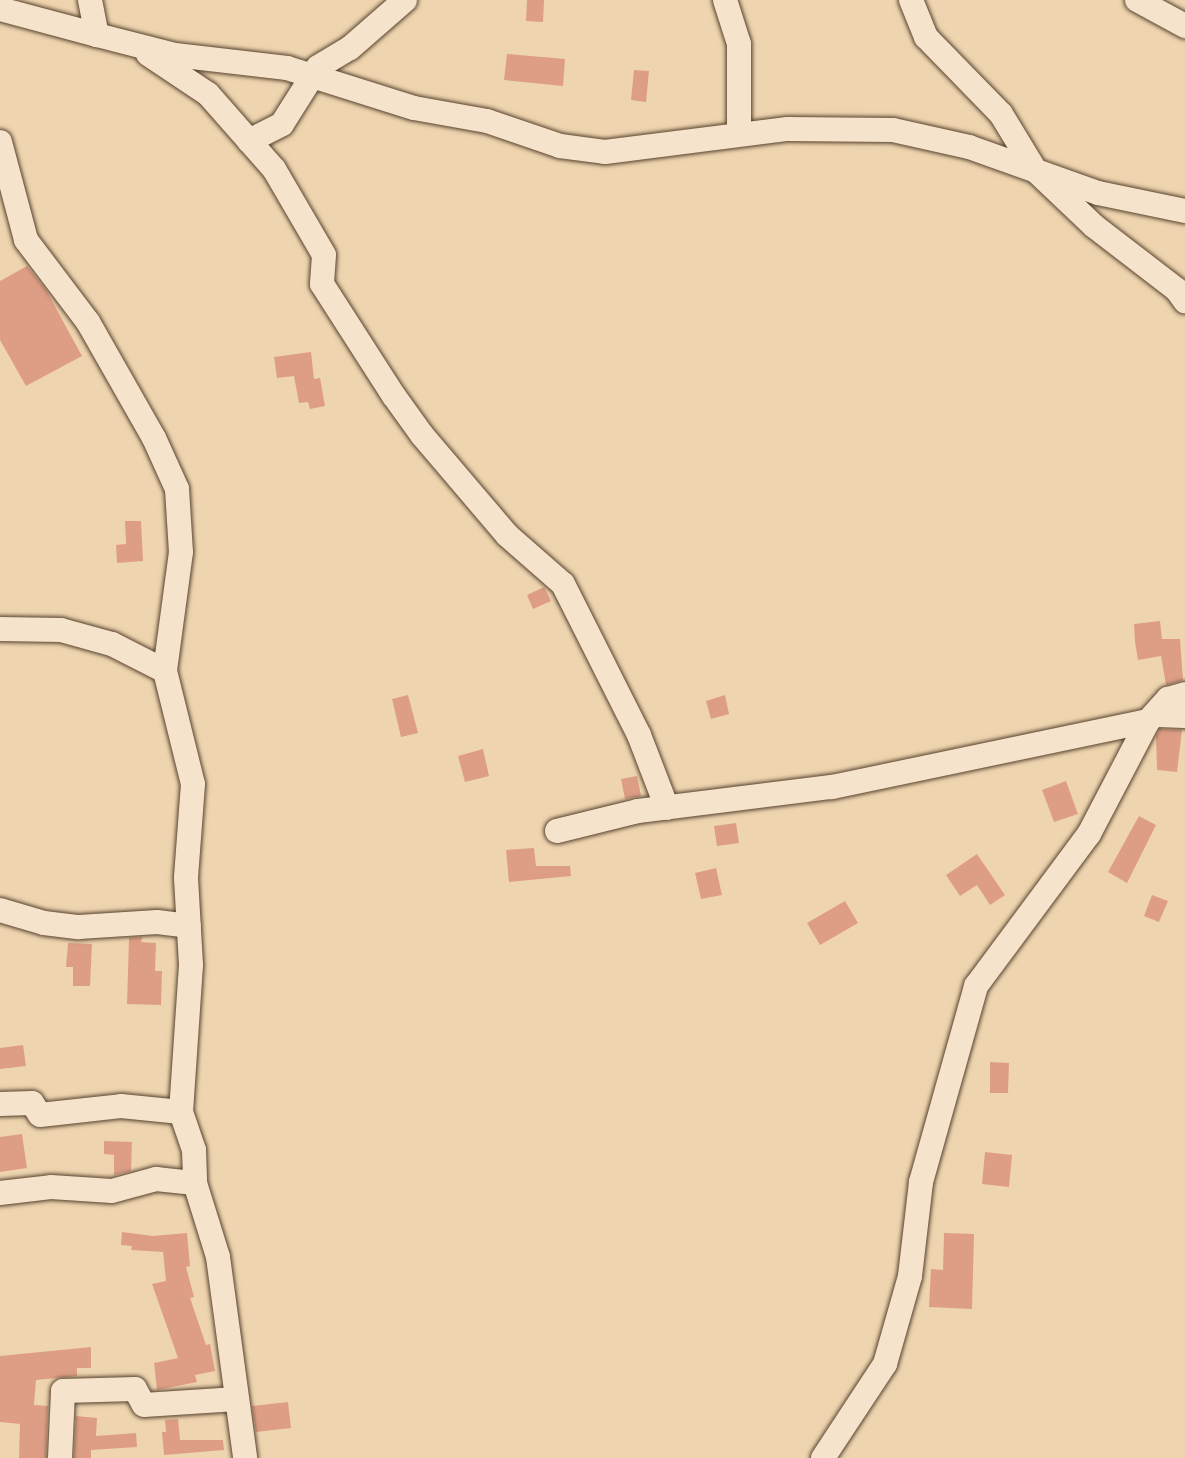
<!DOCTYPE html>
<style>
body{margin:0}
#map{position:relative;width:1185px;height:1458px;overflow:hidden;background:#efd5af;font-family:"IM FELL DW Pica",serif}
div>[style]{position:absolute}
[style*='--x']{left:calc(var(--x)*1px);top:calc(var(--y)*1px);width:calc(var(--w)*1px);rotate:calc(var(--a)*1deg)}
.building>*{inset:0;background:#de9e85}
.roads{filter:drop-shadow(0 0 2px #57422f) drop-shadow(0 0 2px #57422f)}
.minor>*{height:24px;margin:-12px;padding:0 12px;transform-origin:12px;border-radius:12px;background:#f5e4cb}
span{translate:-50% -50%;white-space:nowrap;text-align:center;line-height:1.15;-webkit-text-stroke:6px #f5e4cb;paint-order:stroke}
</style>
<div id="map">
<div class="building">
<div style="clip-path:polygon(527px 0,544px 0,543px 22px,526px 21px)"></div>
<div style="clip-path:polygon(507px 54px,565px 59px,563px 86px,504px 80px)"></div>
<div style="clip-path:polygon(634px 70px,649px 71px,646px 102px,631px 100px)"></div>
<div style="clip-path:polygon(27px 266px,46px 290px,82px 356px,26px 386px,0 340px,0 281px)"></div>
<div style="clip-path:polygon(311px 352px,314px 379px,320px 378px,325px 406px,310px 409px,308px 402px,299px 403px,294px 376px,277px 378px,274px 357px)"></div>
<div style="clip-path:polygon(125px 521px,141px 521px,143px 561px,117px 563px,116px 545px,126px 544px)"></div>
<div style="clip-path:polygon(544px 587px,551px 601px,533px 609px,527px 595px)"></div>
<div style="clip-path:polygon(1160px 621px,1162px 639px,1180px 639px,1183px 680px,1166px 685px,1161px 656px,1138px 660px,1135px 642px,1134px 624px)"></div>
<div style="clip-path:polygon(408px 695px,418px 733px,401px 737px,392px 699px)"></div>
<div style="clip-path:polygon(725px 695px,729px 714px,711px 719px,706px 701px)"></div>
<div style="clip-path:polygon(1160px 729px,1182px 730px,1177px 772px,1157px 770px,1156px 736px)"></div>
<div style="clip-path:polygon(483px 749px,489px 776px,465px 782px,458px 756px)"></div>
<div style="clip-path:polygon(637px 776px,641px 796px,625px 799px,621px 779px)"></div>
<div style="clip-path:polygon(1066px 781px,1078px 814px,1054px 822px,1042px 790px)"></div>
<div style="clip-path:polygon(1139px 816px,1156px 825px,1127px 883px,1108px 872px)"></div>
<div style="clip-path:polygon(736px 823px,739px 843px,717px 846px,714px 826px)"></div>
<div style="clip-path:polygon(534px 848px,536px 866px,570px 866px,571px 876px,509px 882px,506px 850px)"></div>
<div style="clip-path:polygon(977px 854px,1005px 895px,990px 905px,977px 885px,960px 896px,946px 875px)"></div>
<div style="clip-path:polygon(716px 868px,722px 895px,701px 899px,695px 873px)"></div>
<div style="clip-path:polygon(1152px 895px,1168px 901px,1159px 922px,1144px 916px)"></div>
<div style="clip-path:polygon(845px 901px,858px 923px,820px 945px,807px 923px)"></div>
<div style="clip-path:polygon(142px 937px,141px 942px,156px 943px,155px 971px,162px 971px,161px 1005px,127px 1004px,129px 938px)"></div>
<div style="clip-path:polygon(68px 943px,92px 944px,90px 986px,73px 986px,73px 967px,66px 967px)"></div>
<div style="clip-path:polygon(23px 1045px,26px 1066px,0 1069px,0 1048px)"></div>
<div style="clip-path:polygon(990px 1062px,1009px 1063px,1008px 1093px,990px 1093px)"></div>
<div style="clip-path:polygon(22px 1134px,27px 1168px,0 1172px,0 1137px)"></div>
<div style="clip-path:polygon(104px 1141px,132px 1142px,131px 1171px,114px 1175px,114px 1155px,104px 1154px)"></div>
<div style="clip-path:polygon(985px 1152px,1012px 1155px,1009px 1187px,982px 1184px)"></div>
<div style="clip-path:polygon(122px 1232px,153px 1236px,187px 1233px,190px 1266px,186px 1267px,194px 1297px,190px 1298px,206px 1345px,210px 1344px,215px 1371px,195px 1375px,197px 1382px,157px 1390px,154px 1363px,178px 1358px,152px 1284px,166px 1281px,163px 1252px,131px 1250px,132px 1246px,121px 1245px)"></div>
<div style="clip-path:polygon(944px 1233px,974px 1234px,972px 1309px,929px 1307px,931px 1269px,943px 1270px)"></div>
<div style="clip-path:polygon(91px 1347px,91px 1368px,77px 1368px,77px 1376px,36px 1380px,34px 1405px,48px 1406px,46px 1458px,19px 1458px,20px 1424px,0 1422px,0 1356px)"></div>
<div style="clip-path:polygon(288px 1402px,291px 1428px,256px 1432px,252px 1406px)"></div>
<div style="clip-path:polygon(76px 1416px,97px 1418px,96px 1436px,136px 1433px,137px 1447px,91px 1450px,91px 1458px,74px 1458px)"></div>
<div style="clip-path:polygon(178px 1419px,180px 1440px,223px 1440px,224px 1450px,164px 1455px,162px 1432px,166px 1432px,165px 1420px)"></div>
</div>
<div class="roads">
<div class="minor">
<div style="--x:90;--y:0;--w:36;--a:79"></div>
<div style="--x:97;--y:35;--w:81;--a:14.4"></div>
<div style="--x:175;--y:55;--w:113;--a:6.6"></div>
<div style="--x:287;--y:68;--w:133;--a:17.5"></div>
<div style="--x:414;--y:108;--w:74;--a:10.1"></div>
<div style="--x:487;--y:121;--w:77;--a:18.9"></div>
<div style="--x:560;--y:146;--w:45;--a:7.6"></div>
<div style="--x:605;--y:152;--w:184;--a:-7.2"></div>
<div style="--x:788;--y:129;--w:105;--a:0.5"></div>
<div style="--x:893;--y:130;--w:78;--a:12.6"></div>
<div style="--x:969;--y:147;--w:137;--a:19.6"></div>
<div style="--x:1098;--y:193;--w:89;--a:11.7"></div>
<div style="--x:725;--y:0;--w:46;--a:72.3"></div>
<div style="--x:739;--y:44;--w:89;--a:90"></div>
<div style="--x:911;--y:0;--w:40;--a:68"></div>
<div style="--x:926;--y:37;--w:107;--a:45.8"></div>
<div style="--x:1001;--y:114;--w:66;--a:58.7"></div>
<div style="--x:1035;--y:170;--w:81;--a:43.5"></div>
<div style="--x:1094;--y:226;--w:105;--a:37.6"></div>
<div style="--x:1177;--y:290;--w:14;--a:54"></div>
<div style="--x:1137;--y:0;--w:55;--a:28.4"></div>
<div style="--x:0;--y:9;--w:100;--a:15"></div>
<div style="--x:148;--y:54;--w:72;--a:33.7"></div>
<div style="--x:208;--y:94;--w:100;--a:48.7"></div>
<div style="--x:274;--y:169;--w:99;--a:59.8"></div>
<div style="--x:324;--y:255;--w:29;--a:94"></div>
<div style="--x:322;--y:284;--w:133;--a:57.3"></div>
<div style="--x:394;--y:396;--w:48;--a:54.3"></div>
<div style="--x:422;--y:435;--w:131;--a:49.6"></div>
<div style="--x:507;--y:535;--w:74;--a:41.2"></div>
<div style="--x:563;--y:584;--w:169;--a:63.3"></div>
<div style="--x:639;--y:735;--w:78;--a:69"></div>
<div style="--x:249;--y:141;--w:37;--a:-27"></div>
<div style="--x:282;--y:124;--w:67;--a:-57.7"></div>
<div style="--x:318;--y:67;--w:37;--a:-31"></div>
<div style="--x:350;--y:48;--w:73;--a:-41.1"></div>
<div style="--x:0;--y:142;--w:101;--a:75.1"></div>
<div style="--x:26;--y:240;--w:103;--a:52.9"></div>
<div style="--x:88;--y:322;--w:133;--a:60.4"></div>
<div style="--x:154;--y:438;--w:56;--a:65.7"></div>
<div style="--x:177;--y:489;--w:63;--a:86.4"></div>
<div style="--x:181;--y:552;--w:120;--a:97.7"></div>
<div style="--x:165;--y:671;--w:116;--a:76.1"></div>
<div style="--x:193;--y:784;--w:94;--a:94.3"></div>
<div style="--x:186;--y:878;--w:87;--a:86.7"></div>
<div style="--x:191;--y:965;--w:147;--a:93.9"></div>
<div style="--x:181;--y:1112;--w:40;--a:71.1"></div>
<div style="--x:194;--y:1150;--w:33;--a:88"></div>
<div style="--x:195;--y:1183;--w:77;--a:72.7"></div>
<div style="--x:218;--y:1257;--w:203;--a:82.3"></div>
<div style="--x:0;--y:629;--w:61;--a:0.9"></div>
<div style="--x:61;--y:630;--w:53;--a:15.4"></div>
<div style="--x:112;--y:644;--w:59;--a:27"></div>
<div style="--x:1157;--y:715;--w:28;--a:2"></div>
<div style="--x:557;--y:831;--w:83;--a:-13.9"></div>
<div style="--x:638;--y:811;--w:195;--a:-7.1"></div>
<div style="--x:832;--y:787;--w:323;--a:-11.8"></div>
<div style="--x:0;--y:910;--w:46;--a:16.5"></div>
<div style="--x:44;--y:923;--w:35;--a:7"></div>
<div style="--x:79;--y:927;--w:78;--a:-3.7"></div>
<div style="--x:157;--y:922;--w:32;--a:7"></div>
<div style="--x:0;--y:1104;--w:32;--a:-2"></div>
<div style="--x:32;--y:1103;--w:14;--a:56"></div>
<div style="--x:40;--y:1115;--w:81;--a:-6.3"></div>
<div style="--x:121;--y:1106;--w:60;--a:5.7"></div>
<div style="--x:0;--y:1193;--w:51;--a:-6.7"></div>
<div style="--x:51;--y:1187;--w:61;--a:3.8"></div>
<div style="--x:112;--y:1191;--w:46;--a:-15.3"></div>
<div style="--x:156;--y:1179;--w:39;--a:6"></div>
<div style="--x:60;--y:1458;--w:67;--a:-87.4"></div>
<div style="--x:63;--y:1391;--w:72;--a:-1.6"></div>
<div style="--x:135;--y:1389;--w:18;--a:61"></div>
<div style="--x:144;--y:1405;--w:93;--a:-3.7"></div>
<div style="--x:823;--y:1458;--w:113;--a:-56.6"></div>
<div style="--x:885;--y:1364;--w:91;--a:-74.1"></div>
<div style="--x:910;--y:1276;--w:95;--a:-83.3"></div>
<div style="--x:921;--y:1182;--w:204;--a:-74.3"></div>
<div style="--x:976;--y:986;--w:189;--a:-53.4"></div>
<div style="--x:1089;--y:834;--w:127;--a:-62.4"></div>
<div style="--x:1148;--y:721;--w:30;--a:-48"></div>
<div style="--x:1168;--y:699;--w:18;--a:-16"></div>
</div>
</div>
</div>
